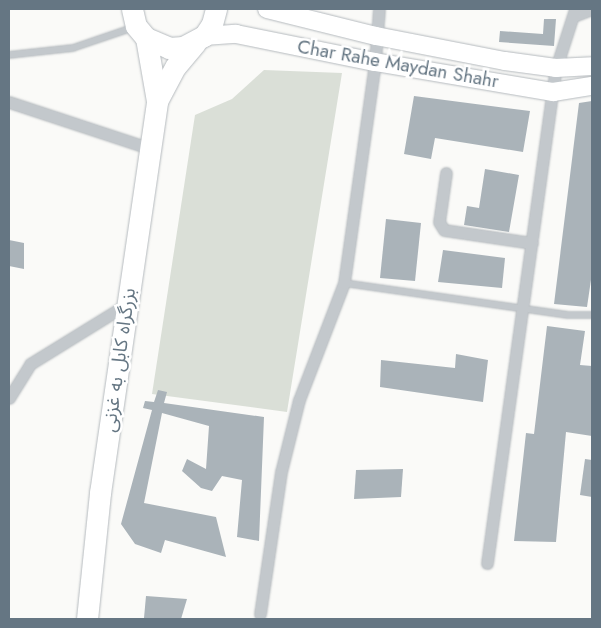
<!DOCTYPE html>
<meta charset="utf-8">
<style>
body{margin:0}
#map{position:relative;width:601px;height:628px;overflow:hidden;background:#fafaf8;font-family:Jost,"Noto Sans Arabic",sans-serif}
div>[style]{position:absolute}
[style*='--x']{left:calc(var(--x)*1px);top:calc(var(--y)*1px);width:calc(var(--w)*1px);rotate:calc(var(--a)*1deg)}
.green>*{inset:0;background:#dadfd7}
.building>*{inset:0;background:#aab3b9}
.roads{filter:drop-shadow(0 0 1px #b5babe) drop-shadow(0 0 1px #b5babe)}
.lane>*{height:5.5px;margin:-2.75px;padding:0 2.75px;transform-origin:2.75px;border-radius:2.75px;background:#c3c8cc}
.street>*{height:11px;margin:-5.5px;padding:0 5.5px;transform-origin:5.5px;border-radius:5.5px;background:#c3c8cc}
.primary>*{height:18px;margin:-9px;padding:0 9px;transform-origin:9px;border-radius:9px;background:#fff}
.highway>*{height:21px;margin:-10.5px;padding:0 10.5px;transform-origin:10.5px;border-radius:10.5px;background:#fff}
span{translate:-50% -50%;white-space:nowrap;text-align:center;line-height:1.15;-webkit-text-stroke:5px #fff;paint-order:stroke}
.street-label{font-size:19px;color:#657683}
.frame{position:absolute;inset:0;border:10px solid #657683;pointer-events:none}
</style>
<div id="map">
<div class="green">
<div style="clip-path:polygon(264px 70px,342px 73px,287px 412px,152px 394px,195px 115px,232px 99px)"></div>
</div>
<div class="building">
<div style="clip-path:polygon(544px 19px,556px 19px,554px 46px,499px 42px,500px 31px,543px 34px)"></div>
<div style="clip-path:polygon(414px 96px,530px 111px,523px 152px,435px 138px,431px 159px,404px 154px)"></div>
<div style="clip-path:polygon(592px 101px,592px 273px,587px 307px,554px 304px,579px 103px)"></div>
<div style="clip-path:polygon(485px 169px,519px 175px,509px 232px,464px 225px,467px 206px,479px 208px)"></div>
<div style="clip-path:polygon(386px 219px,421px 223px,415px 281px,380px 278px)"></div>
<div style="clip-path:polygon(9px 240px,24px 243px,24px 269px,9px 266px)"></div>
<div style="clip-path:polygon(443px 250px,505px 258px,502px 288px,438px 282px)"></div>
<div style="clip-path:polygon(547px 326px,585px 331px,580px 365px,592px 366px,592px 436px,566px 432px,556px 542px,514px 541px,526px 433px,534px 434px)"></div>
<div style="clip-path:polygon(456px 354px,488px 360px,483px 402px,380px 387px,381px 360px,455px 368px)"></div>
<div style="clip-path:polygon(158px 390px,167px 392px,164px 403px,264px 417px,259px 541px,237px 537px,242px 480px,222px 476px,212px 491px,201px 488px,182px 471px,187px 459px,206px 469px,209px 426px,162px 413px,144px 503px,216px 517px,226px 557px,165px 540px,161px 553px,135px 544px,121px 524px,152px 410px,143px 408px,145px 401px,154px 402px)"></div>
<div style="clip-path:polygon(585px 459px,592px 460px,592px 497px,580px 495px)"></div>
<div style="clip-path:polygon(403px 469px,401px 497px,354px 499px,356px 470px)"></div>
<div style="clip-path:polygon(146px 596px,187px 599px,181px 619px,144px 618px)"></div>
</div>
<div class="roads">
<div class="lane">
<div style="--x:9;--y:55;--w:64;--a:-6.2"></div>
<div style="--x:73;--y:48;--w:62;--a:-18.7"></div>
<div style="--x:344;--y:283;--w:226;--a:8.1"></div>
<div style="--x:568;--y:315;--w:24;--a:0"></div>
</div>
<div class="street">
<div style="--x:574;--y:16;--w:19;--a:-21"></div>
<div style="--x:9;--y:102;--w:147;--a:18.2"></div>
<div style="--x:446;--y:173;--w:49;--a:98.1"></div>
<div style="--x:439;--y:222;--w:9;--a:58"></div>
<div style="--x:444;--y:230;--w:89;--a:8.4"></div>
<div style="--x:9;--y:398;--w:40;--a:-58"></div>
<div style="--x:30;--y:364;--w:114;--a:-31.7"></div>
<div style="--x:487;--y:563;--w:500;--a:-82.1"></div>
<div style="--x:556;--y:68;--w:62;--a:-72.1"></div>
<div style="--x:260;--y:614;--w:144;--a:-81.6"></div>
<div style="--x:281;--y:472;--w:74;--a:-76"></div>
<div style="--x:299;--y:400;--w:125;--a:-69"></div>
<div style="--x:344;--y:283;--w:223;--a:-82"></div>
<div style="--x:375;--y:62;--w:53;--a:-85.7"></div>
</div>
<div class="primary">
<div style="--x:267;--y:9;--w:112;--a:13.9"></div>
<div style="--x:376;--y:36;--w:131;--a:11"></div>
<div style="--x:505;--y:61;--w:51;--a:7.8"></div>
<div style="--x:556;--y:68;--w:36;--a:-3"></div>
<div style="--x:204;--y:36;--w:32;--a:-4"></div>
<div style="--x:236;--y:34;--w:142;--a:11.4"></div>
<div style="--x:375;--y:62;--w:181;--a:9.6"></div>
<div style="--x:553;--y:92;--w:39;--a:-9"></div>
</div>
<div class="highway">
<div style="--x:132;--y:9;--w:17;--a:77"></div>
<div style="--x:136;--y:26;--w:16;--a:50"></div>
<div style="--x:146;--y:38;--w:25;--a:23"></div>
<div style="--x:169;--y:48;--w:14;--a:-4"></div>
<div style="--x:183;--y:47;--w:24;--a:-28"></div>
<div style="--x:204;--y:36;--w:14;--a:-56"></div>
<div style="--x:212;--y:24;--w:16;--a:-75"></div>
<div style="--x:146;--y:38;--w:64;--a:80.1"></div>
<div style="--x:87;--y:619;--w:127;--a:-84.1"></div>
<div style="--x:100;--y:493;--w:396;--a:-81.7"></div>
<div style="--x:157;--y:101;--w:40;--a:-62"></div>
<div style="--x:176;--y:66;--w:30;--a:-50"></div>
</div>
</div>
<div class="street-label">
<span style="left:398px;top:64px;rotate:10deg">Char Rahe Maydan Shahr</span>
<span style="left:119px;top:360px;rotate:-82deg">بزرگراه کابل به غزنی</span>
</div>
<div class="frame"></div>
</div>
